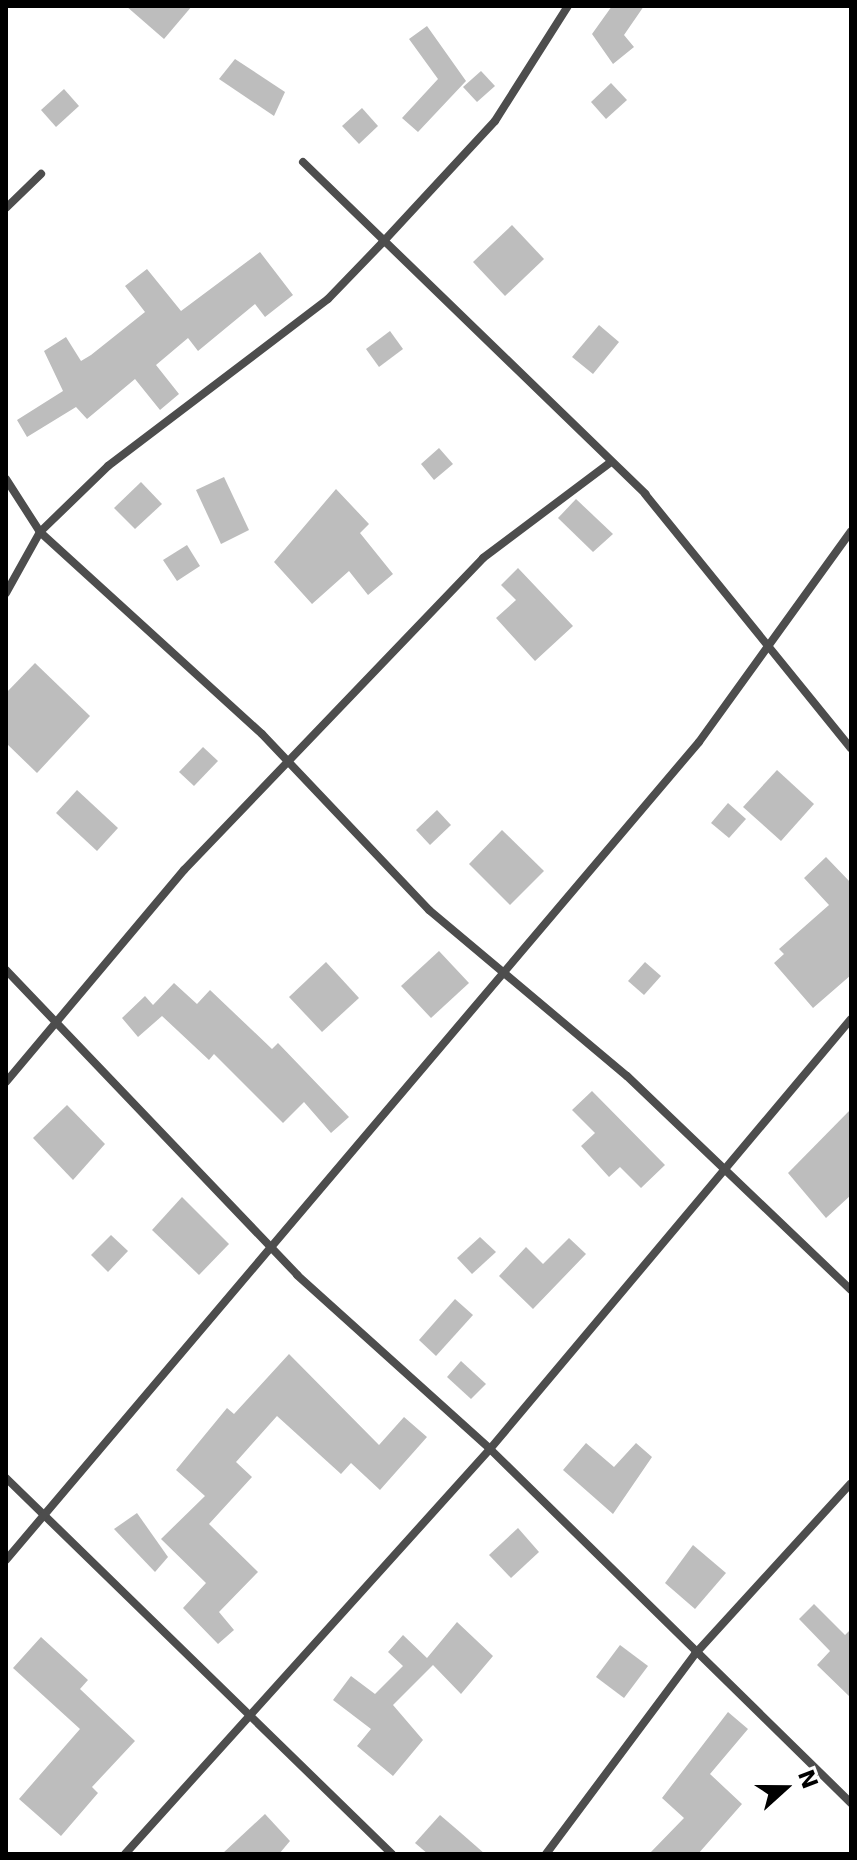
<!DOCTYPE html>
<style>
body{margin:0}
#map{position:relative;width:857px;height:1860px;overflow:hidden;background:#fff;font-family:"DejaVu Sans",sans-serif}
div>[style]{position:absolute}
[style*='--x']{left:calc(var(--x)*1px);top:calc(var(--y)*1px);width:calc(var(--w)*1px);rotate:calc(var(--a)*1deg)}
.building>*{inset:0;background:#bdbdbd}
.street>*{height:8px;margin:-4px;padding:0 4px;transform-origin:4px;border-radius:4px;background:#4d4d4d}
span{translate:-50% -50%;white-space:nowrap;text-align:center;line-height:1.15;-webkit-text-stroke:8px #fff;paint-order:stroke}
.frame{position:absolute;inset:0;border:8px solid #000;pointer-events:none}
.north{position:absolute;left:745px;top:1748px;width:80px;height:80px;-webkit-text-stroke:6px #fff;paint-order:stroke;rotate:69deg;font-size:22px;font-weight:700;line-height:32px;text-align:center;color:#000}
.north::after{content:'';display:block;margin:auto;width:28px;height:36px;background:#000;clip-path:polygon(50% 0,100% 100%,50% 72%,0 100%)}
</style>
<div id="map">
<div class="building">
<div style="clip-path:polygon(126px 6px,192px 6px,164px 39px)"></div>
<div style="clip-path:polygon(612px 6px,644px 6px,624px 35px,634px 47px,613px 64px,592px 34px)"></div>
<div style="clip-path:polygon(427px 26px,466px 81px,418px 132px,402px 118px,438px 79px,409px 39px)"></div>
<div style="clip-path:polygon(235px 59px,285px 92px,274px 116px,219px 79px)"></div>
<div style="clip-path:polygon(481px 71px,495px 86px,477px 102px,463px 87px)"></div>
<div style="clip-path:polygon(611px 83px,627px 100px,606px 119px,591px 102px)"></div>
<div style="clip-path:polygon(64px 89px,79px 106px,56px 127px,41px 110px)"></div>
<div style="clip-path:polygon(362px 108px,378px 126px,359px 144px,342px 126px)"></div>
<div style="clip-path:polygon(512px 225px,544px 259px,505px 296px,473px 262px)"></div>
<div style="clip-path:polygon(260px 252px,293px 295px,265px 317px,255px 304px,198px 351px,188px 338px,156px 365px,179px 394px,160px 410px,135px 379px,87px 419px,76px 407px,27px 437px,17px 420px,63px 391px,44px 351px,66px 337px,81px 361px,91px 355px,145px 312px,125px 286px,147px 269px,181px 311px)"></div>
<div style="clip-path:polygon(599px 325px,619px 342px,593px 374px,572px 357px)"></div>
<div style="clip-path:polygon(390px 331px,403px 349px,379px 367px,366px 349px)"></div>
<div style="clip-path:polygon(439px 448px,453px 464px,434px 480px,421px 464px)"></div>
<div style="clip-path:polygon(224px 477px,249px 530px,221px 544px,196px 490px)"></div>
<div style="clip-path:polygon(141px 482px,162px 504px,135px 529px,114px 508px)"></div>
<div style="clip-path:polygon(336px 489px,369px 524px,360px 533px,393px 574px,368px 595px,349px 571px,312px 604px,274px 562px)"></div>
<div style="clip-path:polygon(576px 499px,613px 534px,593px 552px,558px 518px)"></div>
<div style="clip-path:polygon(187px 545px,200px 566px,177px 581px,163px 560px)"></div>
<div style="clip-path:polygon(518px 568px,573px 626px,535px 661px,496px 618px,516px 600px,501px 585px)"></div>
<div style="clip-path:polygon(35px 663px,90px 716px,37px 773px,6px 743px,6px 693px)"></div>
<div style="clip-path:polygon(203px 747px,218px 761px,194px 786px,179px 772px)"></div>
<div style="clip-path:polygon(777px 770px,814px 804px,781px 841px,743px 807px)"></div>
<div style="clip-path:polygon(77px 790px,118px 828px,97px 851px,56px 813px)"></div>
<div style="clip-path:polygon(728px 803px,746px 819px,729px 838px,711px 823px)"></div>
<div style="clip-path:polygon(437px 810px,451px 825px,430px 845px,416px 830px)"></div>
<div style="clip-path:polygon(502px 830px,544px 871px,510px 905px,469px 864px)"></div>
<div style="clip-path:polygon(826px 857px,851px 883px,851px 975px,813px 1008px,774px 963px,784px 954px,779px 949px,829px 905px,804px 878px)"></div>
<div style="clip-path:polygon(439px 951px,469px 983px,431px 1018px,401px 986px)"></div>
<div style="clip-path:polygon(326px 962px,359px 998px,322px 1032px,289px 997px)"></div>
<div style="clip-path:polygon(645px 962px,661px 976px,644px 995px,628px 981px)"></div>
<div style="clip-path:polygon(174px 983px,197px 1004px,210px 990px,272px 1049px,278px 1043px,349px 1117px,331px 1133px,304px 1102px,283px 1123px,214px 1054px,209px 1060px,162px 1016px,138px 1037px,122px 1018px,145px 996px,153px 1005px)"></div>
<div style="clip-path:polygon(592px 1091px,665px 1165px,641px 1188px,620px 1167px,609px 1177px,581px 1146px,595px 1133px,572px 1110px)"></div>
<div style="clip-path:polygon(67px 1105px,105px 1144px,73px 1180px,33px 1138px)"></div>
<div style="clip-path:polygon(851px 1109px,851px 1195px,826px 1218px,788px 1173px)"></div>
<div style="clip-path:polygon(182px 1197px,229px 1244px,199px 1275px,152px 1230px)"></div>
<div style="clip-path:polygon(111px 1235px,128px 1251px,108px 1272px,91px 1255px)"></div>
<div style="clip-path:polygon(480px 1237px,496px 1252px,472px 1274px,457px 1258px)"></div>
<div style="clip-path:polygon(569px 1238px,586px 1254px,533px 1309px,499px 1276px,526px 1247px,543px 1264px)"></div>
<div style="clip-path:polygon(455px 1299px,473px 1315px,436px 1356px,419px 1340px)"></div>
<div style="clip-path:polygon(289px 1354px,379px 1445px,404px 1417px,427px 1437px,380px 1490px,351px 1463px,341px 1474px,277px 1416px,236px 1462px,252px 1477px,209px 1524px,258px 1572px,219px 1612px,234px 1630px,218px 1644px,183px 1608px,206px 1583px,161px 1539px,205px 1496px,176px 1470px,227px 1408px,234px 1414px)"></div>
<div style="clip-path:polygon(461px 1361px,486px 1384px,471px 1399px,447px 1377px)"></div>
<div style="clip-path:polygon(586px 1443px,614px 1467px,636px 1443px,652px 1457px,613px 1514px,563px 1470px)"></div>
<div style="clip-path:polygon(137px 1513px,168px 1557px,155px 1572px,114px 1529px)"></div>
<div style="clip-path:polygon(518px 1528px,539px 1552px,511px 1578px,489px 1555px)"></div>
<div style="clip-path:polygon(693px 1545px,726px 1573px,695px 1609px,665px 1583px)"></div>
<div style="clip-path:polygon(814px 1604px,845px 1635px,851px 1629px,851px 1698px,817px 1665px,830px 1651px,799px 1619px)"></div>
<div style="clip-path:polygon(457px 1622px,493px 1656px,461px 1694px,433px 1665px,393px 1705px,423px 1740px,393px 1776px,357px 1746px,371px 1729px,333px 1700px,351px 1676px,375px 1694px,403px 1666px,388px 1652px,403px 1635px,427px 1658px)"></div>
<div style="clip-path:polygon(41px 1637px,88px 1680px,80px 1689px,135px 1741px,92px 1787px,98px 1793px,61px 1836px,19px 1799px,80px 1729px,13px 1668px)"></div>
<div style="clip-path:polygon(620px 1645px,648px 1666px,624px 1698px,596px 1677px)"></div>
<div style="clip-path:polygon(728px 1712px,748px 1729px,710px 1774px,742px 1804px,698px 1854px,649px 1854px,684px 1818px,662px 1798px)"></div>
<div style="clip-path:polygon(265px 1814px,290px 1841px,279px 1854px,222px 1854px)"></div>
<div style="clip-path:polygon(440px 1815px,461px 1833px,485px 1854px,428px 1854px,415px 1843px)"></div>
</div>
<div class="street">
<div style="--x:303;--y:162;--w:477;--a:44.1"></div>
<div style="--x:645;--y:494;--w:327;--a:51"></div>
<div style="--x:6;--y:208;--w:49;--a:-44.2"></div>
<div style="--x:6;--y:479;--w:63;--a:57.3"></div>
<div style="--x:40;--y:532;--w:300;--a:42.3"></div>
<div style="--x:262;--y:734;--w:243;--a:46.5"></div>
<div style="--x:429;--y:910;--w:258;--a:40"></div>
<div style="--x:627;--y:1076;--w:310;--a:43.7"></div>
<div style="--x:6;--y:593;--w:70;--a:-60.9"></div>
<div style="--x:40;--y:532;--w:95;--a:-44.1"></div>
<div style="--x:108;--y:466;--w:276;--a:-37.2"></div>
<div style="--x:328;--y:299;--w:78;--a:-46"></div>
<div style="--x:382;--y:243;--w:166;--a:-47.2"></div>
<div style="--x:495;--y:121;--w:136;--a:-57.6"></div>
<div style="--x:6;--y:970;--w:422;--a:46.3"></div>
<div style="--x:297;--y:1275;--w:260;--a:42"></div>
<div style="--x:490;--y:1449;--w:506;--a:44.44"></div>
<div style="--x:6;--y:1082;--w:277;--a:-50"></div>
<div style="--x:184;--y:870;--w:432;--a:-46.2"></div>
<div style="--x:483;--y:558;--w:160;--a:-36.9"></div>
<div style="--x:6;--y:1478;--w:539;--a:44.25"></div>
<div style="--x:6;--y:1560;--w:1072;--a:-49.73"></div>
<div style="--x:699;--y:742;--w:260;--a:-54.2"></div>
<div style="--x:125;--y:1854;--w:545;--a:-47.97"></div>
<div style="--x:490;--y:1449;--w:561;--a:-49.99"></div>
<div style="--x:546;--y:1854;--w:249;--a:-53.3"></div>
<div style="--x:695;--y:1654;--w:231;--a:-47.6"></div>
</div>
<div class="frame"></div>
<div class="north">N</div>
</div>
